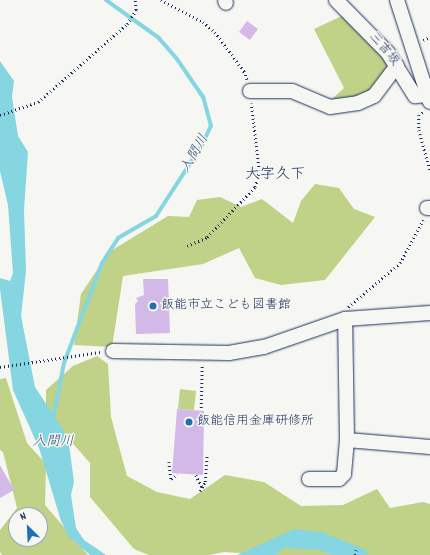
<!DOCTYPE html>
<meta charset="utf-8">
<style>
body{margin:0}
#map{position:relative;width:430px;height:555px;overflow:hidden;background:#f6f6f2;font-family:Dekko,"Klee One",sans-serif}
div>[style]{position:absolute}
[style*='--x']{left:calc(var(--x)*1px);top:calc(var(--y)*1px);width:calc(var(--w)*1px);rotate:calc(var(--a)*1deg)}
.green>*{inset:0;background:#bfd287}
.water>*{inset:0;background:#85d6e0}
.stream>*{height:4px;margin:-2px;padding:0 2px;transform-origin:2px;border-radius:2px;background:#85d6e0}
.building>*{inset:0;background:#d3b9e8}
.path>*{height:2.5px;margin-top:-1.25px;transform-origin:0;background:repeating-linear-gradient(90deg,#1b2f5e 0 1px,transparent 0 4px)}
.roads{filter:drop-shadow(0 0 1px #1b2f5e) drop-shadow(0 0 1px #1b2f5e)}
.minor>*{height:14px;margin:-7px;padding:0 7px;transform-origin:7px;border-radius:7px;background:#f6f6f2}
.dots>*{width:11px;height:11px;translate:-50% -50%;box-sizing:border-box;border:2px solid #f6f6f2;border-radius:50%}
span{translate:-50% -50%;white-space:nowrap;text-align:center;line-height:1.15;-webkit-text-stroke:3px #f6f6f2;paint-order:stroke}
.street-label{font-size:13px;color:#1b2f5e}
.poi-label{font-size:13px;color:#1b2f5e}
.left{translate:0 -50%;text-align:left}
.water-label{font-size:14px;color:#36597e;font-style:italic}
.quarter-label{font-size:15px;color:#1b2f5e}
.north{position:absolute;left:8px;top:507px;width:40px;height:40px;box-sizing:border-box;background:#f6f6f2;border:1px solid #9ea6b7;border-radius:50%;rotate:336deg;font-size:11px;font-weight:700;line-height:16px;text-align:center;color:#1b2f5e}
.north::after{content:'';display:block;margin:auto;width:14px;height:18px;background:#1f6fb2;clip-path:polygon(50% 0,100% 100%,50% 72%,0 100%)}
</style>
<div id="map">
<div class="green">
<div style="clip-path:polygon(346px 14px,391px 64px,372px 92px,347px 99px,332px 99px,344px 88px,314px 29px)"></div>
<div style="clip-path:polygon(315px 184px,339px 188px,354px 209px,375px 217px,325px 280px,281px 285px,255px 278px,239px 248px,203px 264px,123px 276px,112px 347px,74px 345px,81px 294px,109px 252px,168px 216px,189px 217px,197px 200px,220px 197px,241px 207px,262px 199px,293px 223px,301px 201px)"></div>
<div style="clip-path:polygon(97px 356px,108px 364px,111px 417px,127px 476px,157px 492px,190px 499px,225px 475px,264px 482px,301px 506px,343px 505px,377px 489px,390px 508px,423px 502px,430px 504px,430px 555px,273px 555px,224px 552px,209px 555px,149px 555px,134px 549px,90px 497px,90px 463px,46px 413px,46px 390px,73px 366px)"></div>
<div style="clip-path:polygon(evenodd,6px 378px,27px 443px,46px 464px,45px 505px,88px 555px,2px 555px,0 552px,0 530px,17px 508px,3px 452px,0 450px,0 379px,6px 378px,16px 515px,40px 515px,40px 539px,16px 539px,16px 515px)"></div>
<div style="clip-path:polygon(180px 389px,196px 391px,194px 410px,178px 409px)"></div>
</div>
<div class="water">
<div style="clip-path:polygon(0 61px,14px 81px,12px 97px,18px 136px,28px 152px,24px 210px,26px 271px,21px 316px,35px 387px,68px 437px,74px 482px,71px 495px,76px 528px,84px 540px,106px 555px,90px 555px,69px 537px,61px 521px,39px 448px,13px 390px,0 289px,0 278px,10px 281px,13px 273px,8px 205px,0 171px)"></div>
<div style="clip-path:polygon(294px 529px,322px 532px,366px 550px,368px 555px,331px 555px,320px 550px,284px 548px,275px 555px,237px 555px)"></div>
</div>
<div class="stream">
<div style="--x:53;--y:418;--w:56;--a:-78.7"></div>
<div style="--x:64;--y:363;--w:107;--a:-69.2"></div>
<div style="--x:102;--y:263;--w:30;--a:-57"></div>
<div style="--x:118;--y:238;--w:44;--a:-30.1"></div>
<div style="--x:156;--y:216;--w:85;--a:-57.1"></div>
<div style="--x:202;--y:145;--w:21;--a:-65"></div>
<div style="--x:211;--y:126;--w:30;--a:-105"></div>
<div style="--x:203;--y:97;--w:46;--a:-124.4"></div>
<div style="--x:177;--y:59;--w:28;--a:-131"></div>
<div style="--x:159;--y:38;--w:65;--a:-144.4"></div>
</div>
<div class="building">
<div style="clip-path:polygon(247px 21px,258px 29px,250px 40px,239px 32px)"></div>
<div style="clip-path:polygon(143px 279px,168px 279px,170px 333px,136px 334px,135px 304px,138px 301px,136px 298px,144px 295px)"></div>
<div style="clip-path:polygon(177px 409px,204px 411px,203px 475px,172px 473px)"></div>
<div style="clip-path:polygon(0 465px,14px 490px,0 498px)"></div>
</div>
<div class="path">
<div style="--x:161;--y:0;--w:47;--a:27.6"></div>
<div style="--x:203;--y:22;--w:16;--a:40"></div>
<div style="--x:215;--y:32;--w:49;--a:53.4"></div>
<div style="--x:244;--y:71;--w:9;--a:69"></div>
<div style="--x:423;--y:40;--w:8;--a:-23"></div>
<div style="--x:423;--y:113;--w:4;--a:153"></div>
<div style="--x:419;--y:115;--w:15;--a:90"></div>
<div style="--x:419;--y:130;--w:41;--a:74.6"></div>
<div style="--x:0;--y:115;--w:40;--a:-18.9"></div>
<div style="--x:38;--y:102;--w:118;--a:-41.2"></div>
<div style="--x:127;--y:24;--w:17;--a:-57"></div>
<div style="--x:136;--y:10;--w:10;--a:-96"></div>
<div style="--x:187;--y:246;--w:22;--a:-24"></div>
<div style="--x:207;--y:237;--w:69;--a:-46.2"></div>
<div style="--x:255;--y:187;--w:16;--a:-76"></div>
<div style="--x:259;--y:171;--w:68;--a:-96.7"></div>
<div style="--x:348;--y:307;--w:68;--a:-40.2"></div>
<div style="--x:400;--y:263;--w:49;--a:-61.9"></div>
<div style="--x:0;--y:367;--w:101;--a:-8.5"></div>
<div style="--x:201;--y:408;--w:44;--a:-88.7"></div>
<div style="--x:169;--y:462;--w:17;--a:83"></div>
<div style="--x:171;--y:479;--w:8;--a:-40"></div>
<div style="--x:196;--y:475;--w:13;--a:63"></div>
<div style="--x:200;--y:491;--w:10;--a:-61"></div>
<div style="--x:205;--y:482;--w:26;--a:-86"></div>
<div style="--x:355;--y:555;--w:5;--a:-79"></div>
</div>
<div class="roads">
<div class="minor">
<div style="--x:225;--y:0;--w:3;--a:72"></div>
<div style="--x:336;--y:0;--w:74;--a:45.5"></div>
<div style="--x:388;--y:53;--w:51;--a:57.9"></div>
<div style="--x:415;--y:96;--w:15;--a:-4"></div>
<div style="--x:397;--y:0;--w:107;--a:72.1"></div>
<div style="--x:250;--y:91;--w:42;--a:0"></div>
<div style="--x:292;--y:91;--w:41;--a:22.8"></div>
<div style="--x:330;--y:107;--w:28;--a:-8"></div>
<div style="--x:358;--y:103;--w:17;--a:-24"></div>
<div style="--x:374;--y:96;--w:38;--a:-53"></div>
<div style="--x:427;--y:208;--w:3;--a:0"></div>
<div style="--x:113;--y:351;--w:116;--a:1"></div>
<div style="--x:229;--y:353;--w:36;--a:-10"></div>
<div style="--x:264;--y:347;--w:86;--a:-19.1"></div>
<div style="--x:345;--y:319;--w:85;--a:-4"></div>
<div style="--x:347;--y:440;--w:83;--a:4.8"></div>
<div style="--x:309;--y:479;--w:30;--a:0"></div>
<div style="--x:339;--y:479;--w:7;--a:-45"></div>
<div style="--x:344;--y:474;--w:34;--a:-85"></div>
<div style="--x:347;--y:440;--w:121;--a:-90.9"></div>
</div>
</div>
<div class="dots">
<div style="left:153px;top:306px;background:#1f6fb2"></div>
<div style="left:189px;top:422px;background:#1f6fb2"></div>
</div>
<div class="street-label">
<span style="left:383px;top:50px;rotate:50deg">三吉坂</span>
</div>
<div class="poi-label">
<span class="left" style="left:161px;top:306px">飯能市立こども図書館</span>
<span class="left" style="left:197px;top:422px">飯能信用金庫研修所</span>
</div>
<div class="water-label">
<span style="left:195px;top:154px;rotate:-60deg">入間川</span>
<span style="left:53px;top:442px">入間川</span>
</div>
<div class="quarter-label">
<span style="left:275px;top:176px">大字久下</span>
</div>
<div class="north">N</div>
</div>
